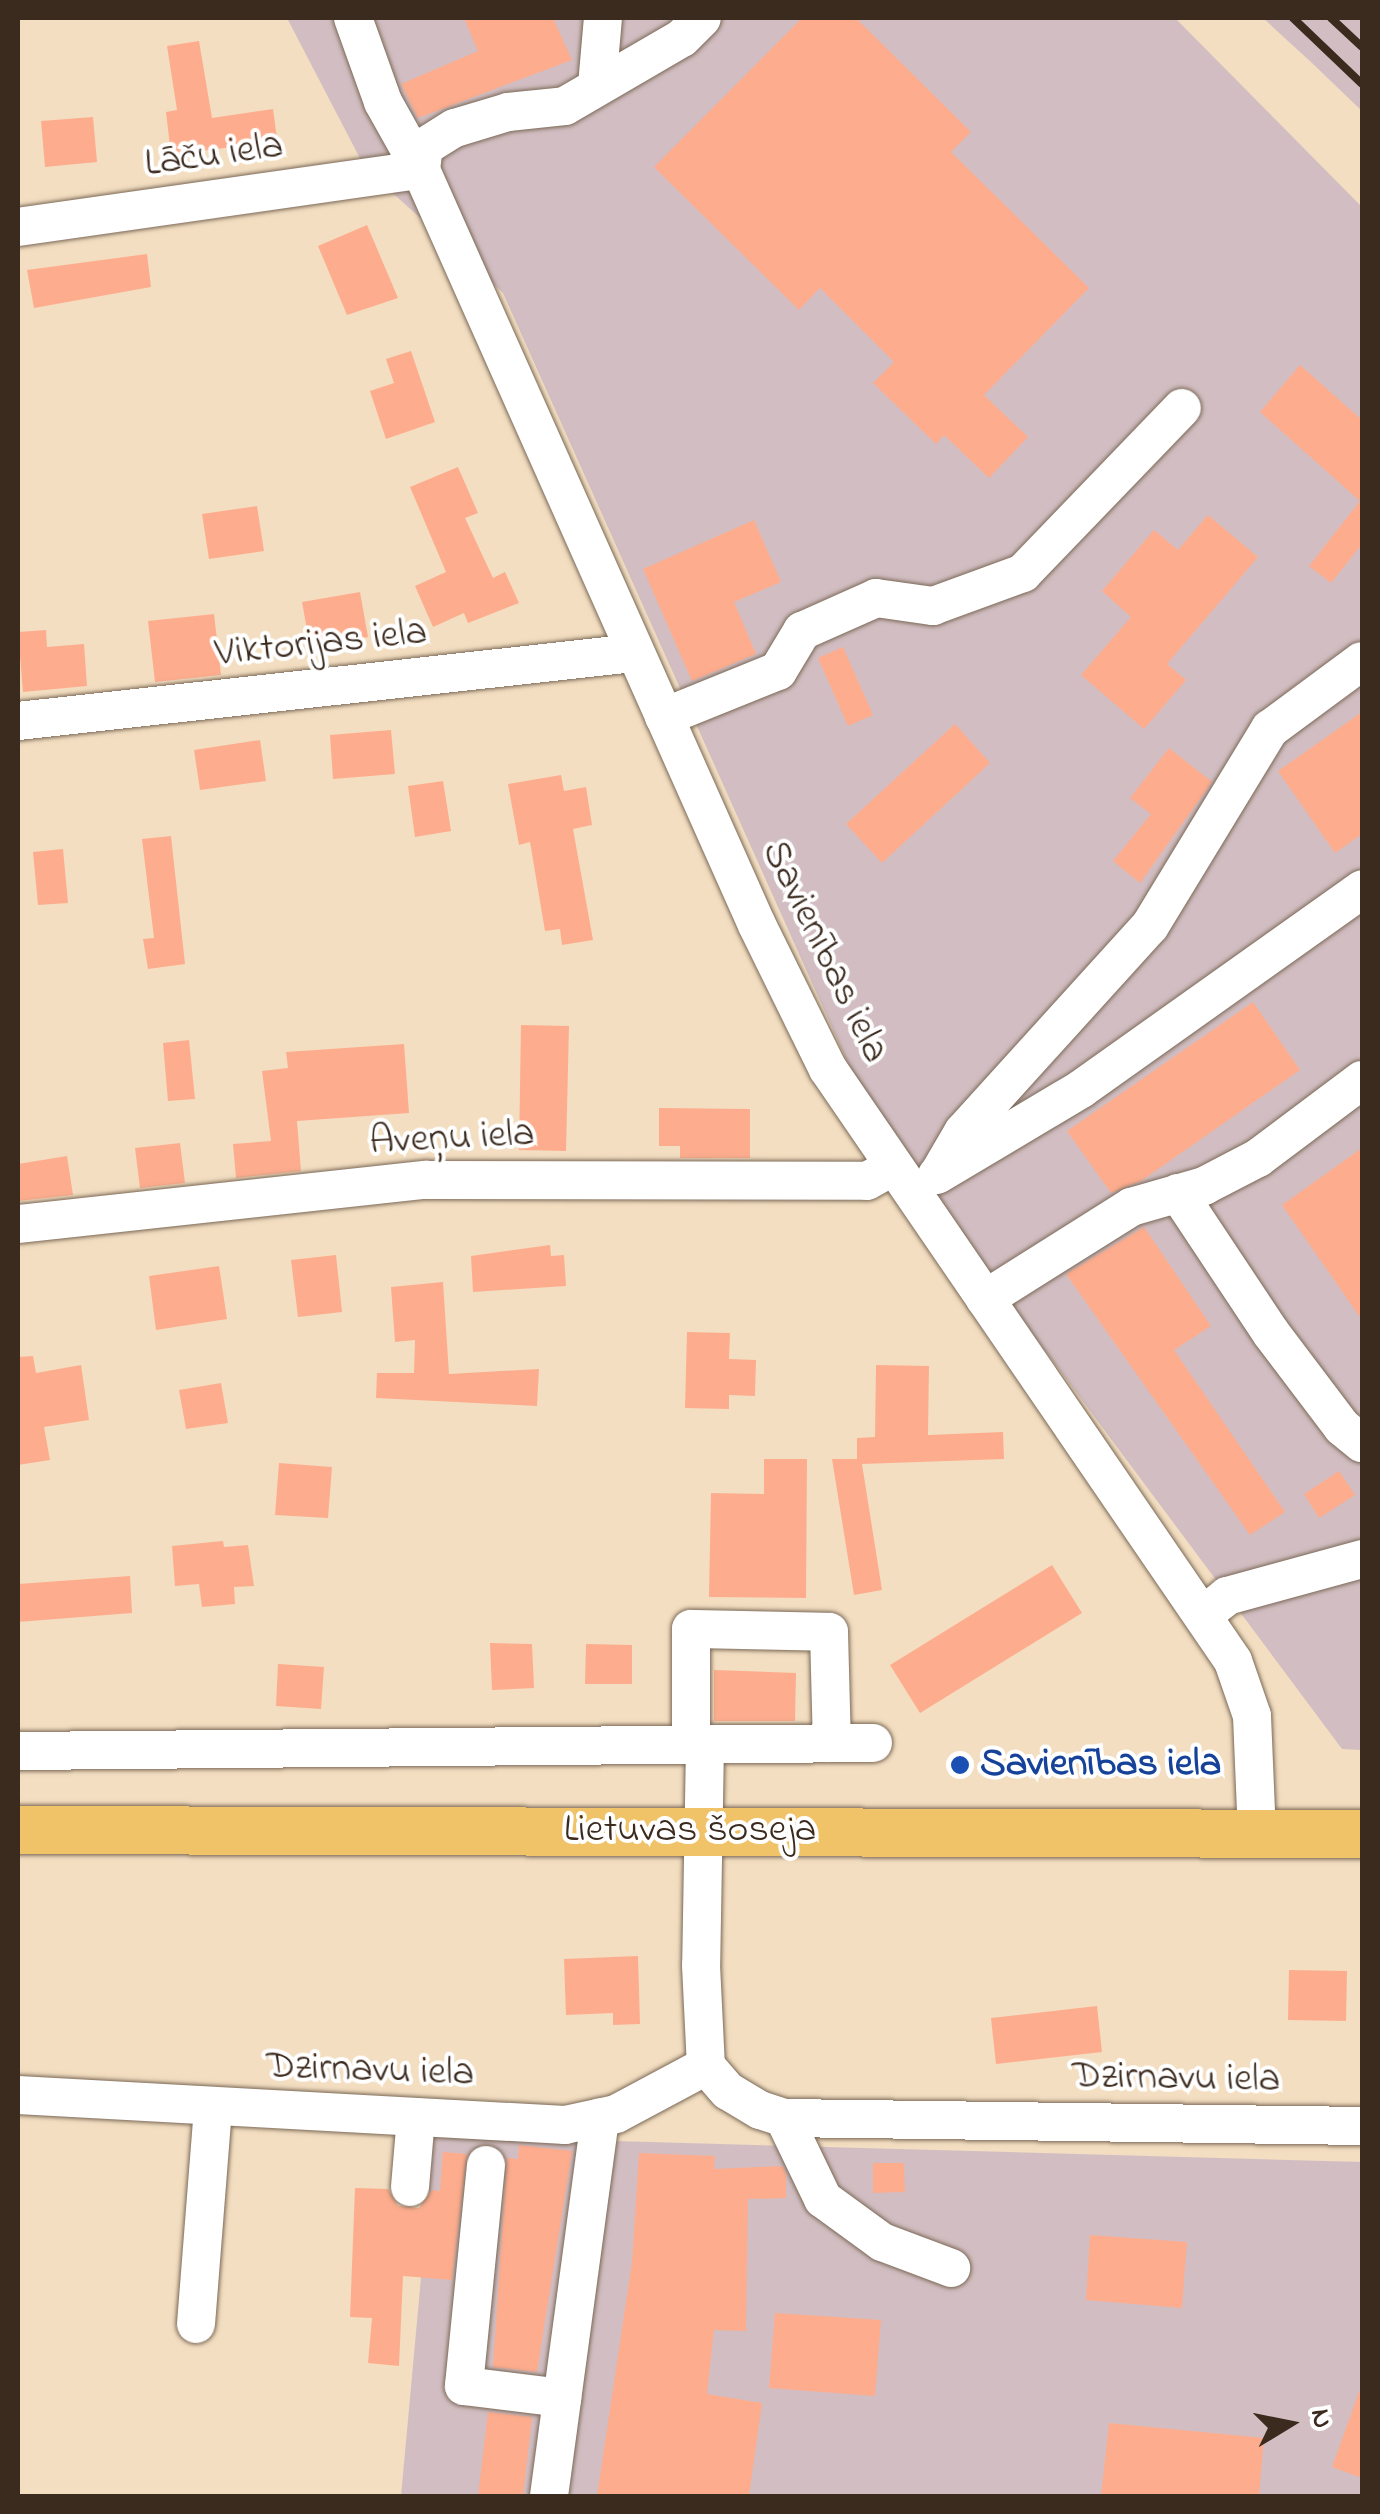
<!DOCTYPE html>
<meta charset="utf-8">
<style>
body{margin:0}
#map{position:relative;width:1380px;height:2514px;overflow:hidden;background:#f3dec1;font-family:"Indie Flower",sans-serif}
div>[style]{position:absolute}
[style*='--x']{left:calc(var(--x)*1px);top:calc(var(--y)*1px);width:calc(var(--w)*1px);rotate:calc(var(--a)*1deg)}
.industrial>*{inset:0;background:#d2bec2}
.building>*{inset:0;background:#fdad8e}
.roads{filter:drop-shadow(0 0 2px #7b6957) drop-shadow(0 0 2px #7b6957)}
.minor>*{height:38px;margin:-19px;padding:0 19px;transform-origin:19px;border-radius:19px;background:#fff}
.major>*{height:48px;margin:-24px;padding:0 24px;transform-origin:24px;border-radius:24px;background:#f1c369}
.rail>*{height:8px;margin:-4px;padding:0 4px;transform-origin:4px;border-radius:4px;background:#3b2a1e}
.dots>*{width:28px;height:28px;translate:-50% -50%;box-sizing:border-box;border:5px solid #fff;border-radius:50%}
span{translate:-50% -50%;white-space:nowrap;text-align:center;line-height:1.15;-webkit-text-stroke:8px #fff;paint-order:stroke}
.street-label{font-size:40px;color:#3b2a1e}
.transit-label{font-size:40px;color:#164399;font-weight:700}
.left{translate:0 -50%;text-align:left}
.frame{position:absolute;inset:0;border:20px solid #3b2a1e;pointer-events:none}
.north{position:absolute;left:1240px;top:2374px;width:100px;height:100px;-webkit-text-stroke:8px #fff;paint-order:stroke;rotate:80deg;font-size:28px;font-weight:700;line-height:40px;text-align:center;color:#3b2a1e}
.north::after{content:'';display:block;margin:auto;width:35px;height:45px;background:#3b2a1e;clip-path:polygon(50% 0,100% 100%,50% 72%,0 100%)}
</style>
<div id="map">
<div class="industrial">
<div style="clip-path:polygon(287px 18px,1175px 18px,1362px 207px,1362px 1750px,1342px 1749px,1029px 1329px,851px 1070px,503px 293px,365px 168px)"></div>
<div style="clip-path:polygon(1263px 18px,1362px 18px,1362px 111px,1312px 63px)"></div>
<div style="clip-path:polygon(434px 2136px,1362px 2162px,1362px 2496px,401px 2496px)"></div>
</div>
<div class="building">
<div style="clip-path:polygon(464px 18px,553px 18px,572px 60px,418px 118px,401px 84px,478px 51px)"></div>
<div style="clip-path:polygon(802px 18px,856px 18px,971px 132px,951px 152px,1089px 288px,984px 395px,1028px 437px,989px 478px,944px 435px,936px 444px,873px 383px,894px 362px,820px 288px,799px 310px,654px 167px)"></div>
<div style="clip-path:polygon(199px 41px,212px 118px,273px 109px,279px 154px,242px 160px,240px 146px,171px 155px,166px 112px,177px 110px,167px 46px)"></div>
<div style="clip-path:polygon(93px 117px,97px 162px,45px 167px,41px 121px)"></div>
<div style="clip-path:polygon(367px 225px,398px 298px,347px 315px,318px 246px)"></div>
<div style="clip-path:polygon(147px 254px,151px 287px,34px 308px,27px 270px)"></div>
<div style="clip-path:polygon(411px 351px,435px 422px,386px 439px,370px 391px,394px 383px,386px 359px)"></div>
<div style="clip-path:polygon(1300px 365px,1362px 420px,1362px 544px,1331px 583px,1309px 566px,1360px 501px,1260px 412px)"></div>
<div style="clip-path:polygon(458px 467px,478px 513px,465px 518px,493px 578px,505px 572px,519px 603px,468px 623px,464px 613px,433px 627px,415px 586px,446px 572px,410px 487px)"></div>
<div style="clip-path:polygon(257px 506px,264px 551px,209px 559px,202px 514px)"></div>
<div style="clip-path:polygon(1208px 515px,1258px 557px,1167px 664px,1186px 680px,1144px 729px,1081px 675px,1131px 617px,1102px 591px,1154px 530px,1178px 550px)"></div>
<div style="clip-path:polygon(754px 520px,781px 582px,734px 602px,756px 654px,692px 681px,643px 569px)"></div>
<div style="clip-path:polygon(360px 592px,368px 637px,310px 647px,302px 602px)"></div>
<div style="clip-path:polygon(214px 614px,221px 675px,155px 682px,148px 621px)"></div>
<div style="clip-path:polygon(46px 630px,47px 647px,84px 644px,87px 686px,23px 692px,18px 632px)"></div>
<div style="clip-path:polygon(843px 647px,873px 715px,848px 726px,818px 658px)"></div>
<div style="clip-path:polygon(1362px 712px,1362px 834px,1335px 853px,1278px 771px)"></div>
<div style="clip-path:polygon(955px 724px,990px 763px,882px 863px,846px 824px)"></div>
<div style="clip-path:polygon(391px 730px,395px 774px,333px 779px,330px 735px)"></div>
<div style="clip-path:polygon(260px 740px,266px 781px,200px 790px,194px 750px)"></div>
<div style="clip-path:polygon(1169px 748px,1212px 782px,1140px 883px,1113px 861px,1151px 814px,1130px 798px)"></div>
<div style="clip-path:polygon(561px 775px,564px 791px,586px 787px,592px 825px,573px 829px,593px 940px,562px 945px,560px 929px,545px 931px,530px 842px,519px 845px,508px 784px)"></div>
<div style="clip-path:polygon(443px 781px,451px 831px,415px 837px,408px 786px)"></div>
<div style="clip-path:polygon(171px 836px,185px 964px,148px 969px,143px 939px,154px 938px,142px 839px)"></div>
<div style="clip-path:polygon(63px 849px,68px 903px,38px 905px,33px 852px)"></div>
<div style="clip-path:polygon(1253px 1002px,1300px 1070px,1141px 1181px,1111px 1193px,1067px 1131px)"></div>
<div style="clip-path:polygon(521px 1025px,569px 1026px,566px 1151px,519px 1150px)"></div>
<div style="clip-path:polygon(189px 1040px,195px 1099px,168px 1101px,163px 1043px)"></div>
<div style="clip-path:polygon(404px 1044px,409px 1113px,297px 1121px,301px 1171px,236px 1178px,233px 1144px,271px 1141px,262px 1071px,288px 1068px,286px 1052px)"></div>
<div style="clip-path:polygon(659px 1108px,750px 1109px,750px 1158px,680px 1158px,680px 1146px,659px 1146px)"></div>
<div style="clip-path:polygon(180px 1143px,185px 1183px,140px 1188px,135px 1148px)"></div>
<div style="clip-path:polygon(1362px 1148px,1362px 1320px,1282px 1205px)"></div>
<div style="clip-path:polygon(67px 1156px,73px 1195px,18px 1201px,18px 1164px)"></div>
<div style="clip-path:polygon(1144px 1227px,1211px 1326px,1174px 1350px,1285px 1512px,1250px 1535px,1066px 1274px)"></div>
<div style="clip-path:polygon(550px 1245px,551px 1256px,564px 1255px,566px 1286px,473px 1292px,471px 1256px)"></div>
<div style="clip-path:polygon(336px 1255px,342px 1312px,298px 1317px,291px 1260px)"></div>
<div style="clip-path:polygon(219px 1266px,227px 1319px,156px 1330px,149px 1276px)"></div>
<div style="clip-path:polygon(443px 1282px,449px 1374px,539px 1369px,537px 1406px,376px 1398px,377px 1373px,414px 1373px,415px 1340px,395px 1342px,391px 1287px)"></div>
<div style="clip-path:polygon(687px 1332px,730px 1333px,729px 1359px,756px 1360px,755px 1396px,729px 1395px,729px 1409px,685px 1408px)"></div>
<div style="clip-path:polygon(33px 1356px,36px 1373px,81px 1365px,89px 1420px,44px 1427px,50px 1460px,18px 1465px,18px 1357px)"></div>
<div style="clip-path:polygon(876px 1365px,929px 1366px,928px 1435px,1003px 1432px,1004px 1459px,862px 1464px,882px 1590px,854px 1595px,832px 1459px,857px 1459px,857px 1438px,875px 1437px)"></div>
<div style="clip-path:polygon(221px 1383px,228px 1423px,186px 1429px,179px 1390px)"></div>
<div style="clip-path:polygon(764px 1459px,807px 1459px,806px 1598px,709px 1597px,711px 1493px,764px 1494px)"></div>
<div style="clip-path:polygon(279px 1463px,332px 1467px,328px 1518px,275px 1515px)"></div>
<div style="clip-path:polygon(1339px 1471px,1355px 1495px,1319px 1518px,1304px 1494px)"></div>
<div style="clip-path:polygon(223px 1541px,224px 1547px,248px 1545px,254px 1586px,234px 1587px,235px 1604px,202px 1607px,199px 1584px,175px 1586px,172px 1546px)"></div>
<div style="clip-path:polygon(1052px 1565px,1082px 1613px,920px 1713px,890px 1665px)"></div>
<div style="clip-path:polygon(130px 1576px,132px 1613px,18px 1622px,18px 1584px)"></div>
<div style="clip-path:polygon(490px 1643px,532px 1644px,534px 1688px,492px 1690px)"></div>
<div style="clip-path:polygon(586px 1644px,632px 1645px,632px 1684px,585px 1684px)"></div>
<div style="clip-path:polygon(278px 1664px,324px 1667px,321px 1709px,276px 1706px)"></div>
<div style="clip-path:polygon(714px 1670px,796px 1673px,795px 1721px,714px 1721px)"></div>
<div style="clip-path:polygon(638px 1956px,640px 2024px,613px 2025px,613px 2013px,566px 2015px,564px 1959px)"></div>
<div style="clip-path:polygon(1289px 1970px,1347px 1971px,1346px 2021px,1288px 2020px)"></div>
<div style="clip-path:polygon(1097px 2006px,1102px 2052px,996px 2064px,991px 2018px)"></div>
<div style="clip-path:polygon(519px 2145px,572px 2151px,537px 2372px,493px 2367px,507px 2158px,518px 2159px)"></div>
<div style="clip-path:polygon(443px 2152px,467px 2154px,452px 2280px,403px 2276px,399px 2366px,368px 2363px,372px 2318px,350px 2317px,355px 2188px,388px 2189px,398px 2206px,419px 2208px,432px 2190px,440px 2191px)"></div>
<div style="clip-path:polygon(639px 2153px,715px 2156px,714px 2169px,782px 2166px,786px 2173px,786px 2198px,748px 2199px,746px 2331px,714px 2330px,707px 2394px,762px 2403px,749px 2496px,597px 2496px,632px 2262px)"></div>
<div style="clip-path:polygon(873px 2163px,904px 2163px,905px 2192px,873px 2193px)"></div>
<div style="clip-path:polygon(1090px 2235px,1187px 2242px,1182px 2308px,1086px 2300px)"></div>
<div style="clip-path:polygon(775px 2313px,881px 2320px,875px 2396px,769px 2388px)"></div>
<div style="clip-path:polygon(1359px 2392px,1362px 2392px,1362px 2478px,1332px 2467px)"></div>
<div style="clip-path:polygon(488px 2412px,532px 2417px,523px 2496px,478px 2496px)"></div>
<div style="clip-path:polygon(1109px 2423px,1264px 2438px,1259px 2496px,1101px 2496px)"></div>
</div>
<div class="roads">
<div class="minor">
<div style="--x:353;--y:18;--w:89;--a:70.3"></div>
<div style="--x:383;--y:102;--w:78;--a:60.8"></div>
<div style="--x:421;--y:170;--w:826;--a:66.01"></div>
<div style="--x:757;--y:925;--w:161;--a:63.8"></div>
<div style="--x:828;--y:1069;--w:717;--a:55.62"></div>
<div style="--x:1233;--y:1661;--w:58;--a:70.9"></div>
<div style="--x:1252;--y:1716;--w:117;--a:87.6"></div>
<div style="--x:597;--y:86;--w:68;--a:-85"></div>
<div style="--x:421;--y:170;--w:23;--a:-83"></div>
<div style="--x:424;--y:147;--w:36;--a:-32"></div>
<div style="--x:455;--y:128;--w:55;--a:-16.8"></div>
<div style="--x:508;--y:112;--w:57;--a:-6"></div>
<div style="--x:565;--y:106;--w:135;--a:-30.2"></div>
<div style="--x:682;--y:38;--w:28;--a:-45"></div>
<div style="--x:18;--y:227;--w:407;--a:-8.1"></div>
<div style="--x:664;--y:717;--w:123;--a:-22"></div>
<div style="--x:778;--y:671;--w:47;--a:-59"></div>
<div style="--x:802;--y:631;--w:81;--a:-24"></div>
<div style="--x:876;--y:598;--w:58;--a:8"></div>
<div style="--x:933;--y:606;--w:96;--a:-20.1"></div>
<div style="--x:1023;--y:573;--w:229;--a:-46.1"></div>
<div style="--x:18;--y:721;--w:620;--a:-6.3"></div>
<div style="--x:939;--y:1173;--w:48;--a:-59.7"></div>
<div style="--x:963;--y:1132;--w:278;--a:-47.8"></div>
<div style="--x:1150;--y:926;--w:231;--a:-58.7"></div>
<div style="--x:1270;--y:729;--w:114;--a:-36.5"></div>
<div style="--x:937;--y:1175;--w:168;--a:-30.8"></div>
<div style="--x:1081;--y:1089;--w:345;--a:-35.4"></div>
<div style="--x:1178;--y:1193;--w:168;--a:56.4"></div>
<div style="--x:1271;--y:1333;--w:118;--a:52.9"></div>
<div style="--x:1342;--y:1427;--w:26;--a:39"></div>
<div style="--x:18;--y:1224;--w:410;--a:-6.2"></div>
<div style="--x:426;--y:1180;--w:441;--a:0.1"></div>
<div style="--x:867;--y:1181;--w:26;--a:-29"></div>
<div style="--x:985;--y:1299;--w:173;--a:-32.2"></div>
<div style="--x:1131;--y:1207;--w:76;--a:-16"></div>
<div style="--x:1204;--y:1186;--w:61;--a:-27.4"></div>
<div style="--x:1258;--y:1158;--w:130;--a:-36.9"></div>
<div style="--x:1203;--y:1615;--w:31;--a:-38"></div>
<div style="--x:1227;--y:1596;--w:140;--a:-15.3"></div>
<div style="--x:691;--y:1745;--w:116;--a:-90"></div>
<div style="--x:691;--y:1629;--w:138;--a:1.2"></div>
<div style="--x:829;--y:1632;--w:111;--a:88.5"></div>
<div style="--x:705;--y:1745;--w:220;--a:91"></div>
<div style="--x:701;--y:1965;--w:101;--a:87.2"></div>
<div style="--x:706;--y:2066;--w:33;--a:49"></div>
<div style="--x:728;--y:2091;--w:37;--a:31"></div>
<div style="--x:760;--y:2110;--w:25;--a:18"></div>
<div style="--x:784;--y:2118;--w:578;--a:0.79"></div>
<div style="--x:18;--y:1751;--w:855;--a:-0.54"></div>
<div style="--x:18;--y:2095;--w:548;--a:3.14"></div>
<div style="--x:565;--y:2125;--w:52;--a:-12.2"></div>
<div style="--x:616;--y:2114;--w:102;--a:-28.1"></div>
<div style="--x:784;--y:2118;--w:90;--a:64.3"></div>
<div style="--x:823;--y:2199;--w:73;--a:36.1"></div>
<div style="--x:882;--y:2242;--w:74;--a:20.6"></div>
<div style="--x:486;--y:2165;--w:222;--a:95.7"></div>
<div style="--x:464;--y:2386;--w:99;--a:7"></div>
<div style="--x:410;--y:2187;--w:70;--a:-85.1"></div>
<div style="--x:196;--y:2324;--w:215;--a:-85.5"></div>
<div style="--x:549;--y:2496;--w:382;--a:-82.3"></div>
</div>
<div class="major">
<div style="--x:18;--y:1830;--w:1344;--a:0.17"></div>
</div>
</div>
<div class="rail">
<div style="--x:1293;--y:18;--w:95;--a:43.7"></div>
<div style="--x:1331;--y:18;--w:42;--a:43.1"></div>
</div>
<div class="dots">
<div style="left:960px;top:1765px;background:#1a4fb4"></div>
</div>
<div class="street-label">
<span style="left:214px;top:156px;rotate:-8deg">Lāču iela</span>
<span style="left:321px;top:644px;rotate:-6deg">Viktorijas iela</span>
<span style="left:824px;top:952px;rotate:64deg">Savienības iela</span>
<span style="left:452px;top:1139px;rotate:-3deg">Aveņu iela</span>
<span style="left:690px;top:1831px">Lietuvas šoseja</span>
<span style="left:370px;top:2071px;rotate:2deg">Dzirnavu iela</span>
<span style="left:1176px;top:2079px;rotate:1deg">Dzirnavu iela</span>
</div>
<div class="transit-label">
<span class="left" style="left:980px;top:1765px">Savienības iela</span>
</div>
<div class="frame"></div>
<div class="north">N</div>
</div>
